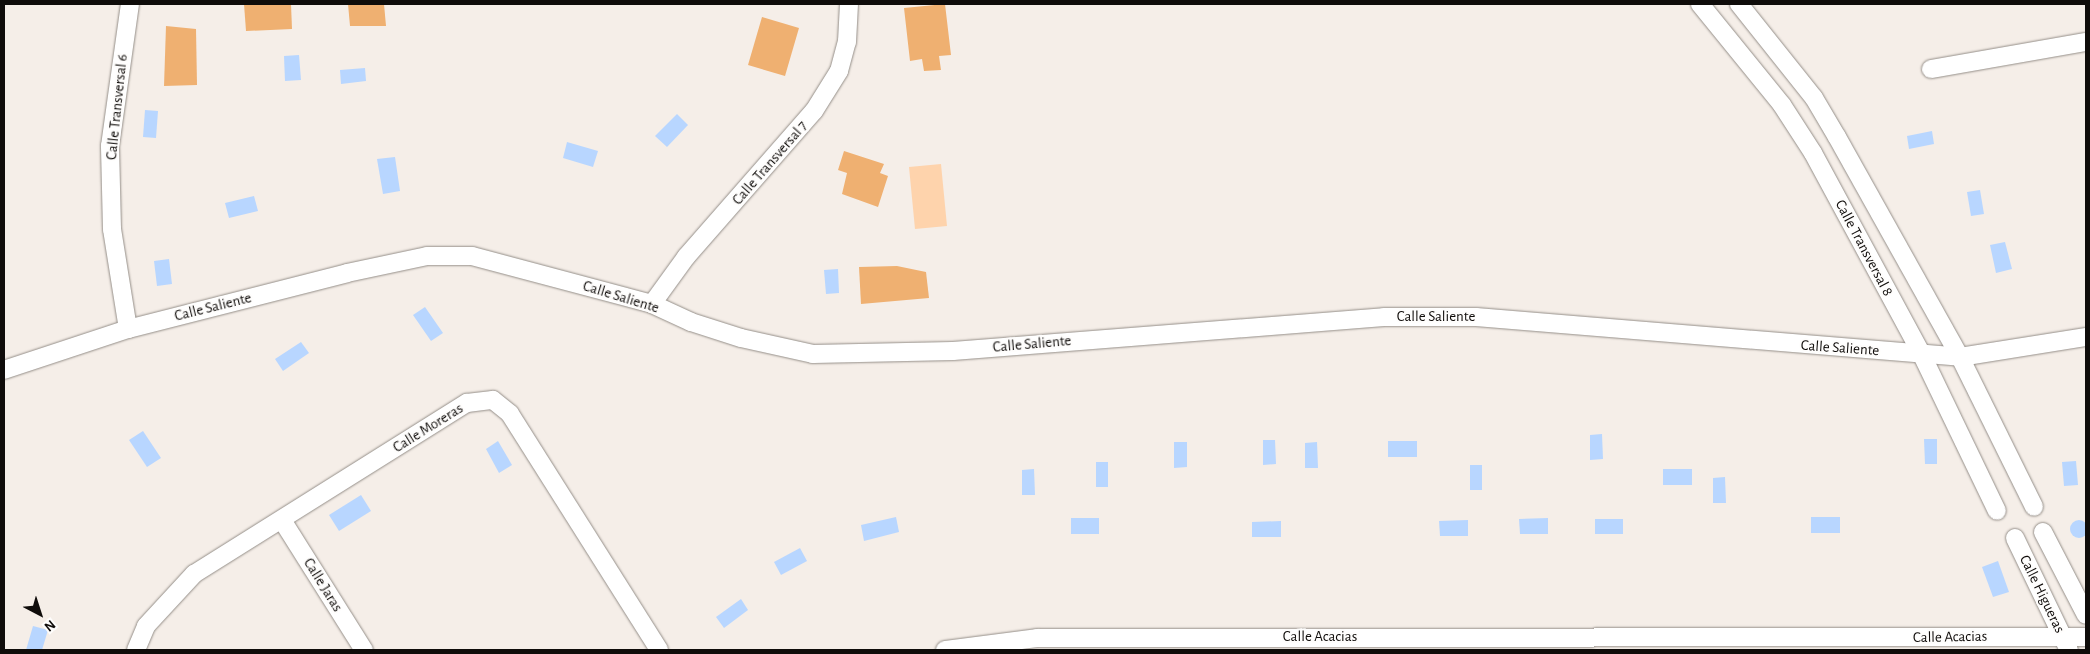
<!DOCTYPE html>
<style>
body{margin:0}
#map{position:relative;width:2090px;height:654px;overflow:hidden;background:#f5eee8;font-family:"Alegreya Sans",sans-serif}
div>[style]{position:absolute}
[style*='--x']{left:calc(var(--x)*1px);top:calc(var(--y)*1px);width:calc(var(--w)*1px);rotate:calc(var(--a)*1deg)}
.green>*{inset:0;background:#fed3ac}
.water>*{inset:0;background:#b8d6ff}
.round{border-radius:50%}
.building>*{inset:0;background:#efb071}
.roads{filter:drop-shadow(0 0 1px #948e88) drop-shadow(0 0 1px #948e88)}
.minor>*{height:18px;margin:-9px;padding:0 9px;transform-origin:9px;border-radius:9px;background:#fff}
span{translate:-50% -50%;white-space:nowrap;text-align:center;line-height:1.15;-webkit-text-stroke:4px #fefdfc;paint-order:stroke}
.street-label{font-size:15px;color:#0f0c0a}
.frame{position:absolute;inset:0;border:5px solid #0f0c0a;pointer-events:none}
.north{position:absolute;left:15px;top:589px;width:50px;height:50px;-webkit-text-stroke:4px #fefdfc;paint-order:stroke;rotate:140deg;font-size:14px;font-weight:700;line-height:20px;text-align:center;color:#0f0c0a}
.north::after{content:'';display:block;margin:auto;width:18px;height:22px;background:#0f0c0a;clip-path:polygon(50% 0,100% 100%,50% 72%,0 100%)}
</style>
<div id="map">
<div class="green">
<div style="clip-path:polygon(941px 164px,947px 226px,915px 229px,909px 167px)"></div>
</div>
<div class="water">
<div style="clip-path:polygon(299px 55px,301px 80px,285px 81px,284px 56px)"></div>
<div style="clip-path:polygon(365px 68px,366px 81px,341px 84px,340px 70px)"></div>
<div style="clip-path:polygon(145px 110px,158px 111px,156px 138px,143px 137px)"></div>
<div style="clip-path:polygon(677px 114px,688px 125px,667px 147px,655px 136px)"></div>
<div style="clip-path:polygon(1932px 131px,1934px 144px,1909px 149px,1907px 136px)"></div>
<div style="clip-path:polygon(567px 142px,598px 151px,593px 167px,563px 158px)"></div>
<div style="clip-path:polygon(395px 157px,400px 191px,383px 194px,377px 159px)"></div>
<div style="clip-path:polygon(1980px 190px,1984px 214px,1971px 216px,1967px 192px)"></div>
<div style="clip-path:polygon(254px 196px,258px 211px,229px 218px,225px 203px)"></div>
<div style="clip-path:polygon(2005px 242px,2012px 269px,1996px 273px,1990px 245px)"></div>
<div style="clip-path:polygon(169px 259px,172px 284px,157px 286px,154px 261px)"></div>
<div style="clip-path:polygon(838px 269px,839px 293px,826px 294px,824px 270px)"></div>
<div style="clip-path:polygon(425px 307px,443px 333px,431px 341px,413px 315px)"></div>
<div style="clip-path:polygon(301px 342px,309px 353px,283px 371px,275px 359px)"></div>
<div style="clip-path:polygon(143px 431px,161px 458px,147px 467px,129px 440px)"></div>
<div style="clip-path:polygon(1602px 434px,1603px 459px,1590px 460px,1590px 435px)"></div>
<div style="clip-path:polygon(1924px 439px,1937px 439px,1937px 464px,1925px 464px)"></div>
<div style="clip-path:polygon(1263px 440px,1275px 440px,1276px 464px,1263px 465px)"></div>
<div style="clip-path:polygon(498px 441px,512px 465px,499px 473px,486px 449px)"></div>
<div style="clip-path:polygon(1388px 441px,1417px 441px,1417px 457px,1388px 457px)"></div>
<div style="clip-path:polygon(1174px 442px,1187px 442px,1187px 467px,1174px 468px)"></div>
<div style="clip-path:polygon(1317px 442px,1318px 468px,1305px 468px,1305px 443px)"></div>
<div style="clip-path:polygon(2076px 461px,2078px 485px,2064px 486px,2062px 462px)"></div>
<div style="clip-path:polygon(1096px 462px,1108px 462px,1108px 487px,1096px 487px)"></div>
<div style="clip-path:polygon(1470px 465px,1482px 465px,1482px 490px,1470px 490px)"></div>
<div style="clip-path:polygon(1034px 469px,1035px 495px,1022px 495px,1022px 470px)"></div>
<div style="clip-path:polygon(1663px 469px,1692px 469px,1692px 485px,1663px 485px)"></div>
<div style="clip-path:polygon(1725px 477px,1726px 503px,1713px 503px,1713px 478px)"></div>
<div style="clip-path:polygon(361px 495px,371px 511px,339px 531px,329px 515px)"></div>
<div style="clip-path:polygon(896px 517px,899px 532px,864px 541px,861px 525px)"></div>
<div style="clip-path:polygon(1811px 517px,1840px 517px,1840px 533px,1811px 533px)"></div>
<div style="clip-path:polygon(1071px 518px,1099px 518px,1099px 534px,1071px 534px)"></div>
<div style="clip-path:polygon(1548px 518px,1548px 534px,1520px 534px,1519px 519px)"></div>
<div style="clip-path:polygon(1595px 519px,1623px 519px,1623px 534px,1595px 534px)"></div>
<div style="clip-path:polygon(1468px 520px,1468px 536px,1440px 536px,1439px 521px)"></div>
<div class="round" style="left:2070px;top:520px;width:18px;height:18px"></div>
<div style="clip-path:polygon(1281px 521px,1281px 537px,1252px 537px,1252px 522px)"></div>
<div style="clip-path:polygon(800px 548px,807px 561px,781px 575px,774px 562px)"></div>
<div style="clip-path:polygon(1998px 561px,2009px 592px,1993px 597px,1982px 567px)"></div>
<div style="clip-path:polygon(741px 599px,748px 610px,724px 628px,716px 617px)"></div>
<div style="clip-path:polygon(33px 626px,48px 630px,42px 650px,26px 650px)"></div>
</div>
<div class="building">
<div style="clip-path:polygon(244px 4px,291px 4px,292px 29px,246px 31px)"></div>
<div style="clip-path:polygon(348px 4px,384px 4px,386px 26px,350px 26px)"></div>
<div style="clip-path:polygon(945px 4px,951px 55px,939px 56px,941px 70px,924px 71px,922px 59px,910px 61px,904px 8px)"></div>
<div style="clip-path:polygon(762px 17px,799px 28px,785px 76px,748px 65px)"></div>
<div style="clip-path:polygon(166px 26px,196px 29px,197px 85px,164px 86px)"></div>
<div style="clip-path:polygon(844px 151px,884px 164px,880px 173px,888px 176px,878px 207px,842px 194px,847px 173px,838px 170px)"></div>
<div style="clip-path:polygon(897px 266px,926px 272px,929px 298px,861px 304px,859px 267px)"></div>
</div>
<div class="roads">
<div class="minor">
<div style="--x:1700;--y:4;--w:130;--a:50.9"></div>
<div style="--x:1782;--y:105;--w:57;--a:57.1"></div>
<div style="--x:1813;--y:153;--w:227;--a:61.6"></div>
<div style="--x:1921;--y:353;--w:175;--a:64.3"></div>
<div style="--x:1739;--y:4;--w:120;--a:51.4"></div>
<div style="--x:1814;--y:98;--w:45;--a:59.5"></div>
<div style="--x:1837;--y:137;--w:252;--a:60.8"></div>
<div style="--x:1960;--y:357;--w:167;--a:63.7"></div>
<div style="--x:1931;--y:69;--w:157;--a:-9.9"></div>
<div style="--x:652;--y:304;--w:58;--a:-54.1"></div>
<div style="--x:686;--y:257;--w:194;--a:-48.8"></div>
<div style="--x:814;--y:111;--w:47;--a:-58"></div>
<div style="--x:839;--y:71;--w:30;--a:-75"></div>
<div style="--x:847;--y:42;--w:38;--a:-87"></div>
<div style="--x:128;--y:329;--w:101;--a:-99.1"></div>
<div style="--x:112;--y:229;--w:83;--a:-91.4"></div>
<div style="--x:110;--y:146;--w:143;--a:-82"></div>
<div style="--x:4;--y:370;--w:131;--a:-18.3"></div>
<div style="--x:128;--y:329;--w:226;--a:-14.3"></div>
<div style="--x:347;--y:273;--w:82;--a:-12"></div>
<div style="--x:427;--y:256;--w:45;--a:0"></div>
<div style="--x:472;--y:256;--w:186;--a:14.9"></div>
<div style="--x:652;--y:304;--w:43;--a:24.8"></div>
<div style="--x:691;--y:322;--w:52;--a:17.7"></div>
<div style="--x:741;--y:338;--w:74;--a:12.5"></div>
<div style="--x:813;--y:354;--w:140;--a:-1.2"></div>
<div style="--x:953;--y:351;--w:432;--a:-4.5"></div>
<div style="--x:1384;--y:317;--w:92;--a:0"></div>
<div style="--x:1476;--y:317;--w:486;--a:4.7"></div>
<div style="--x:1960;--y:357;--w:128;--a:-9"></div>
<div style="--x:282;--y:520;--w:154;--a:57.8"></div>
<div style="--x:2043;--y:532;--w:93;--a:62.6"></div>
<div style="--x:2015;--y:538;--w:124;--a:64.3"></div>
<div style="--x:136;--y:650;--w:26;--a:-67"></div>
<div style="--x:146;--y:626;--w:71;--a:-47.3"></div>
<div style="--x:194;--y:574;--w:322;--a:-32.1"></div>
<div style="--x:467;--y:403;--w:26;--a:-7"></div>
<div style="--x:493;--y:400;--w:22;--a:39"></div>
<div style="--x:510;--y:414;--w:279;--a:57.7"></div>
<div style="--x:945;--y:650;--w:93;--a:-7.4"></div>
<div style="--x:1037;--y:638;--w:1049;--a:-0.05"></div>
</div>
</div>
<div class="street-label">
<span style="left:117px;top:107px;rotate:-84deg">Calle Transversal 6</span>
<span style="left:770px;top:163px;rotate:-49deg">Calle Transversal 7</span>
<span style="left:1864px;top:248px;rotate:62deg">Calle Transversal 8</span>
<span style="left:621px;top:297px;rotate:17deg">Calle Saliente</span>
<span style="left:213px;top:307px;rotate:-14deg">Calle Saliente</span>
<span style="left:1436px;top:317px">Calle Saliente</span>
<span style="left:1032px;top:344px;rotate:-5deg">Calle Saliente</span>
<span style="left:1840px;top:348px;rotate:4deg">Calle Saliente</span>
<span style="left:428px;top:428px;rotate:-32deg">Calle Moreras</span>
<span style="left:323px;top:585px;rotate:58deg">Calle Jaras</span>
<span style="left:2042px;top:594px;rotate:64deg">Calle Higueras</span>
<span style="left:1320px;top:637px">Calle Acacias</span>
<span style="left:1950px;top:637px;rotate:-1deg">Calle Acacias</span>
</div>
<div class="frame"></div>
<div class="north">N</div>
</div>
